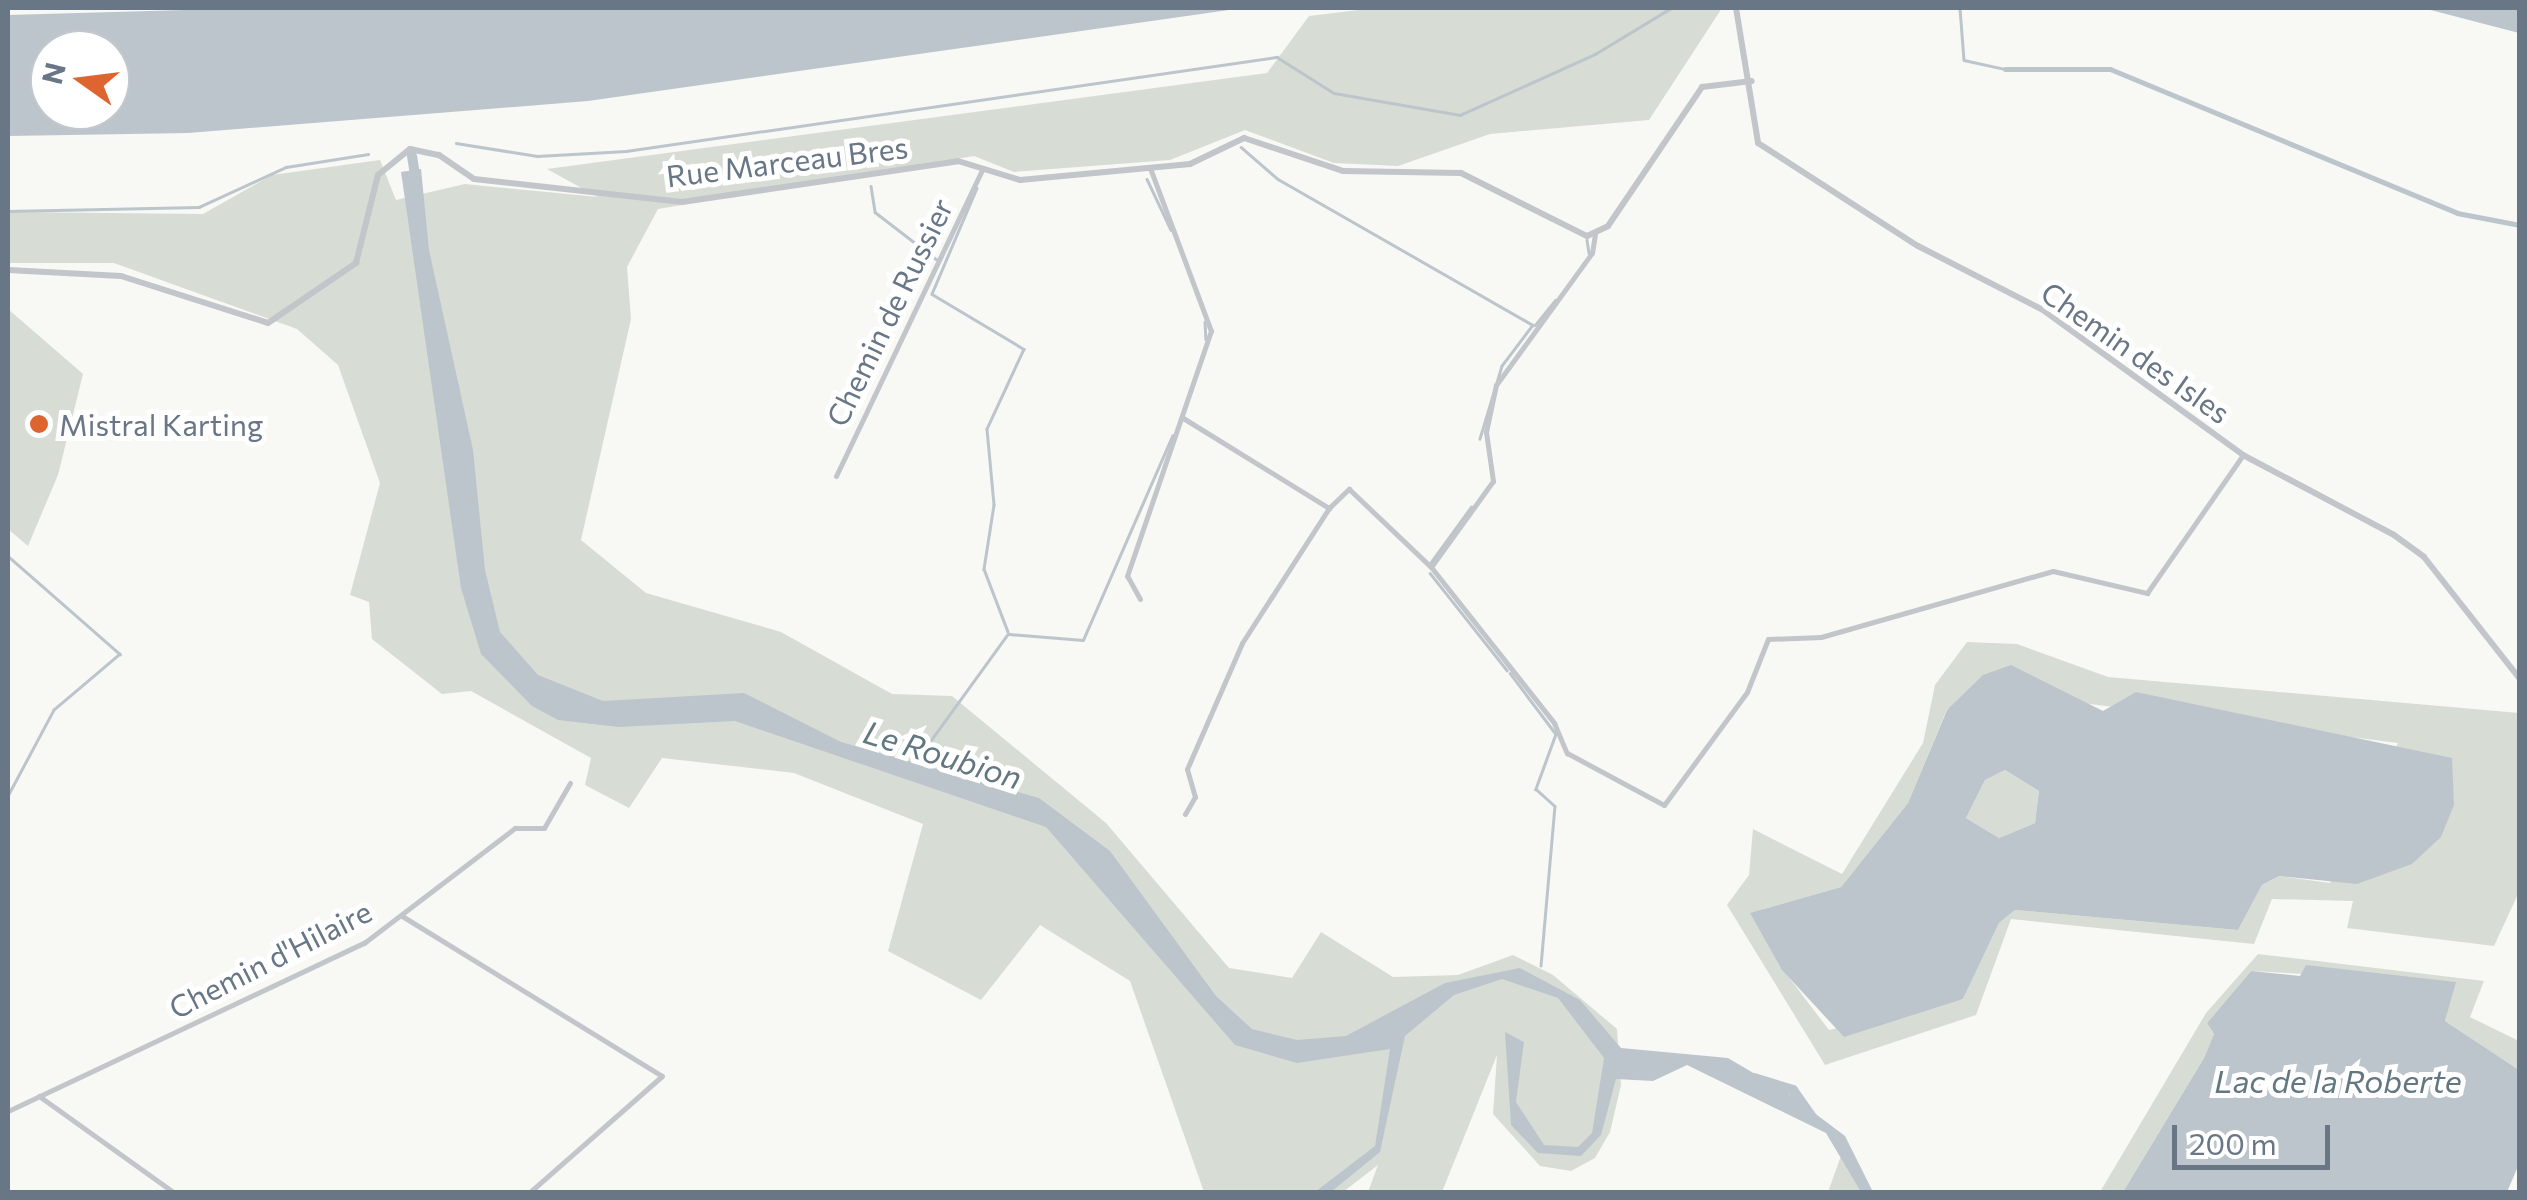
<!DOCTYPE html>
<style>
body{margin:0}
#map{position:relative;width:2527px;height:1200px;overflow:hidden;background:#f8f8f5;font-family:Commissioner,sans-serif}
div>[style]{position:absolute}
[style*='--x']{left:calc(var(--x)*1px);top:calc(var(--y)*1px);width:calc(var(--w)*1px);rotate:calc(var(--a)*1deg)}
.green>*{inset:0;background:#d7ddd5}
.water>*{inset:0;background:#bcc5cb}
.stream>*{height:2.5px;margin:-1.25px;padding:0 1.25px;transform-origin:1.25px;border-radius:1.25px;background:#bcc5cb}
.canal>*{height:5px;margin:-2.5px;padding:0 2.5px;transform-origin:2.5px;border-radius:2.5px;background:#bcc5cb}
.river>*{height:10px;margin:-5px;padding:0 5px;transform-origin:5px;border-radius:5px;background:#bcc5cb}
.minor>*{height:5px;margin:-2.5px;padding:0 2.5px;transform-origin:2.5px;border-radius:2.5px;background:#c2c5c9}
.tertiary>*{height:6px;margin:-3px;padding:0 3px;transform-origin:3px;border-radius:3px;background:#c2c5c9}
.dots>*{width:28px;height:28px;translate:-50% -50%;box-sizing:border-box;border:5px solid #fff;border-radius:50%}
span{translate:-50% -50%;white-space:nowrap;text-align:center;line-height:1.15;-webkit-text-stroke:10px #fff;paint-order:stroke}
.street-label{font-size:30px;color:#687685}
.poi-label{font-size:30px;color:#687685}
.left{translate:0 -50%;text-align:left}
.water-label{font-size:32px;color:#637781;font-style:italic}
.frame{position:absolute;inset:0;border:10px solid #687685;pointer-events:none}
.north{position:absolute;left:30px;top:30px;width:100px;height:100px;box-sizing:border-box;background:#fff;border:2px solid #c3c8ce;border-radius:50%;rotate:284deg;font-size:28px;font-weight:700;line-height:40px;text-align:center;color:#687685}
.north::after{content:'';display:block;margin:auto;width:35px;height:45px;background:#de652f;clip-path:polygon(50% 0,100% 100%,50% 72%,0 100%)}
.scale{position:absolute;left:2172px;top:1125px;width:158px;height:45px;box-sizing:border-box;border:5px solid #687685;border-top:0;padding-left:12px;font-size:30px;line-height:35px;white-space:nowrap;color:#687685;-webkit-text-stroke:8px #fff;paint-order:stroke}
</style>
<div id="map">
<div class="green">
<div style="clip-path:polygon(1375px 8px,1722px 8px,1649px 120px,1490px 134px,1398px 166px,1334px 163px,1245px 130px,1170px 160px,1014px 172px,974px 156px,658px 209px,627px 267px,631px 319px,581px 540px,646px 593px,781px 632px,892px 694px,952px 696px,1106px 823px,1229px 968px,1292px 978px,1321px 932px,1393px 977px,1458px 975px,1513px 955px,1553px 975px,1617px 1029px,1621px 1085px,1610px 1132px,1595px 1158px,1571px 1171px,1540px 1166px,1493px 1114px,1497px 1055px,1442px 1192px,1368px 1192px,1378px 1165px,1343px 1192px,1204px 1192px,1130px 981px,1040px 925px,981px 1000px,888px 951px,923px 824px,794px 773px,662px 758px,629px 808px,585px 785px,591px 758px,471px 691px,442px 694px,372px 639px,369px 602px,350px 595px,380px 483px,338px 365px,297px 329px,114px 263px,8px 263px,8px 212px,203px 214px,272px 175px,380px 160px,396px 200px,465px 184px,598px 197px,547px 169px,1267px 73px,1309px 16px)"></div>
<div style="clip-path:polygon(8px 309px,83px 374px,58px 475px,28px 546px,8px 529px)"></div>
<div style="clip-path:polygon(evenodd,1967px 642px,2017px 644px,2108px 677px,2519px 713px,2519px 892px,2494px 946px,2347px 928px,2353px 901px,2272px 899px,2254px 944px,2011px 919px,1976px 1015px,1825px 1065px,1727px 905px,1749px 875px,1753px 829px,1842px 874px,1923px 743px,1935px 685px,1967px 642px,2082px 703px,2398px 743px,2330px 883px,2279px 876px,2262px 885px,2238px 930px,2015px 910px,1999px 923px,1963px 999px,1829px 1030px,1778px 963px,1764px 909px,1841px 887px,1908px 803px,1947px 709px,2082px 703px)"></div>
<div style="clip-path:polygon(2005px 770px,2039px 791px,2035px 823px,1999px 838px,1966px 818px,1985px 780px)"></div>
<div style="clip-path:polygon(2258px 954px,2484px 981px,2470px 1017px,2519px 1041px,2519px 1070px,2445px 1021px,2455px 982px,2251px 971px,2207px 1023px,2214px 1034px,2204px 1058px,2123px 1192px,2100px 1192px,2206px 1013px)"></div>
<div style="clip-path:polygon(1842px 1153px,1854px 1173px,1861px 1192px,1828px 1192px)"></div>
</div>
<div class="water">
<div style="clip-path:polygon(evenodd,255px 8px,1243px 8px,588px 101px,188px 133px,8px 136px,8px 15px,255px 8px,50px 50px,110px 50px,110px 110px,50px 110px,50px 50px)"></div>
<div style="clip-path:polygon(2423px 8px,2519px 8px,2519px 33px)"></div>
<div style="clip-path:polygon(421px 169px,429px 250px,473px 450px,485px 570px,500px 632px,538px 675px,603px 701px,744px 693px,841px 742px,1039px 798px,1110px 851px,1216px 996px,1252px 1029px,1297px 1040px,1346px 1036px,1445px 983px,1520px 968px,1580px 1000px,1621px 1048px,1728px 1058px,1789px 1094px,1845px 1136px,1873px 1192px,1861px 1192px,1826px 1133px,1687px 1065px,1653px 1081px,1616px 1079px,1601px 1135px,1581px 1156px,1538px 1153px,1511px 1125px,1505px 1032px,1524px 1042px,1516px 1102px,1544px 1145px,1578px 1147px,1592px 1133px,1604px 1058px,1558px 998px,1502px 979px,1454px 995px,1405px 1036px,1380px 1152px,1331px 1192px,1315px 1192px,1375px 1146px,1390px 1049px,1297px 1063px,1235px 1045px,1046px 827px,735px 721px,619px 727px,558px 720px,532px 706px,481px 654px,461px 588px,401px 172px)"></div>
<div style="clip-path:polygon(evenodd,2011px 665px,2103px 711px,2136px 692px,2452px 758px,2454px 805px,2441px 837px,2412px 864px,2357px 884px,2279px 876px,2262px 885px,2238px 930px,2015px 910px,1999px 923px,1963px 999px,1844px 1037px,1782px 970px,1750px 913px,1841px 887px,1908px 803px,1947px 710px,1983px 675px,2011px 665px,2005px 770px,2039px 791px,2035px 823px,1999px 838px,1966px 818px,1985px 780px,2005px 770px)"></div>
<div style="clip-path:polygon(2306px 965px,2456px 982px,2445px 1021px,2519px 1070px,2519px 1164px,2507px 1192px,2123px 1192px,2204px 1058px,2214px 1034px,2207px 1023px,2251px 971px,2300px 976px)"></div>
</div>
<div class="stream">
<div style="--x:1960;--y:8;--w:52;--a:85.6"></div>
<div style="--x:1964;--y:60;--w:42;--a:12.4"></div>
<div style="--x:456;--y:143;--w:82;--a:9.1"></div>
<div style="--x:537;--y:156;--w:89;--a:-3.2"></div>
<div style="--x:626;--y:151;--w:658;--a:-8.22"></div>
<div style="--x:1277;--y:57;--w:67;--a:32.3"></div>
<div style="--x:1334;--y:93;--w:128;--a:9.9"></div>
<div style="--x:1460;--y:115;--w:148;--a:-24.3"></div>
<div style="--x:1595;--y:54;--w:89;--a:-31.2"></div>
<div style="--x:1241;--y:147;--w:49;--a:40.9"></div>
<div style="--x:1278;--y:179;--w:294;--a:29.8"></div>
<div style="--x:1533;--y:325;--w:51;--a:127.1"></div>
<div style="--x:1502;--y:366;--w:76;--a:106.8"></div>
<div style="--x:1147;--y:179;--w:56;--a:64.8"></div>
<div style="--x:871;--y:186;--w:26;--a:81"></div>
<div style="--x:875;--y:212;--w:77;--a:37.6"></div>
<div style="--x:977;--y:188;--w:115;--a:113"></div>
<div style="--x:932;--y:294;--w:107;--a:30.9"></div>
<div style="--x:1024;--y:349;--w:88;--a:114.8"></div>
<div style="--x:987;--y:429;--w:76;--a:84.7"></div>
<div style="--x:994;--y:505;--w:65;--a:98.9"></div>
<div style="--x:984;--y:569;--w:67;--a:69.1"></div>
<div style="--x:8;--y:211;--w:191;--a:-1.2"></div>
<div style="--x:199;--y:207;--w:96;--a:-24.7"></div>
<div style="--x:286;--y:167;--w:83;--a:-9"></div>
<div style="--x:1587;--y:240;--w:13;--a:81"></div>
<div style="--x:1205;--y:322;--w:17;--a:87"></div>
<div style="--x:1535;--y:325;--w:32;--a:-51"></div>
<div style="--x:8;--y:556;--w:149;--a:41.2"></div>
<div style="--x:120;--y:654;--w:87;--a:139.7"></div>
<div style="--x:54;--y:710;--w:98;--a:118.1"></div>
<div style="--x:1431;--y:562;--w:68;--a:-54"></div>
<div style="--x:1430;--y:573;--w:124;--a:51.6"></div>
<div style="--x:1009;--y:634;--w:74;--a:4.6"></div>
<div style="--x:1083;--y:640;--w:223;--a:-66.4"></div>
<div style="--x:1510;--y:673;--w:76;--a:53"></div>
<div style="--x:1556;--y:734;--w:59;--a:110"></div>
<div style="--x:1536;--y:789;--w:25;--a:42"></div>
<div style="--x:1555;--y:806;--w:160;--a:95"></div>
<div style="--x:926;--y:747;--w:138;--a:-54.1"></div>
</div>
<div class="canal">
<div style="--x:2005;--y:69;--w:105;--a:0"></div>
<div style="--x:2110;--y:69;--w:376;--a:22.5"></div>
<div style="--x:2457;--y:213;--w:64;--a:10.8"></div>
</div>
<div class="river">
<div style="--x:412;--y:156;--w:25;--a:81"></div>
<div style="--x:1754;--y:1078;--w:41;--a:17.1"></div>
<div style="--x:1793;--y:1090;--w:35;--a:55"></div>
</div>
<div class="minor">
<div style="--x:1183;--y:418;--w:172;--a:31.7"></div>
<div style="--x:1329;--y:508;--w:28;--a:-44"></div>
<div style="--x:1349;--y:489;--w:113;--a:43.6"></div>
<div style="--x:1431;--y:567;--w:106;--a:-54.2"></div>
<div style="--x:1493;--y:481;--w:49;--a:-98.1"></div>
<div style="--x:1486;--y:432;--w:48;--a:-78"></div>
<div style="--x:1496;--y:385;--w:163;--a:-54"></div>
<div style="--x:1592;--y:253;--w:19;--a:-81"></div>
<div style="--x:836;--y:476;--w:341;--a:-64.5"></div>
<div style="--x:1431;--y:567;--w:199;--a:51.7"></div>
<div style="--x:1554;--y:723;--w:33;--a:67"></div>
<div style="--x:1567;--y:753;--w:110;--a:28.2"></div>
<div style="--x:1664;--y:805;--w:140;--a:-53.7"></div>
<div style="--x:1747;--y:692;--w:57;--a:-68.4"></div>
<div style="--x:1768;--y:639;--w:53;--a:-2.2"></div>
<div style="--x:1821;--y:637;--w:241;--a:-15.9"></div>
<div style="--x:2053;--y:571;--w:97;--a:13.2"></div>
<div style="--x:2147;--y:593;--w:168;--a:-55.2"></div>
<div style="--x:1140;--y:599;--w:26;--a:-119"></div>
<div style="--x:1127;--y:576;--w:259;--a:-71.1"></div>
<div style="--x:1211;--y:331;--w:174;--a:-110.5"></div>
<div style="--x:1185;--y:814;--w:20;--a:-60"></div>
<div style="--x:1195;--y:797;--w:29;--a:-106"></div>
<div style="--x:1187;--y:769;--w:137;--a:-66.4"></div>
<div style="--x:1242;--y:643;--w:161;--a:-57.2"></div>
<div style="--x:402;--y:916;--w:305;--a:31.6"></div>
<div style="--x:662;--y:1076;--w:176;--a:138.7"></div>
<div style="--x:39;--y:1096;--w:165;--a:35.6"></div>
<div style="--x:8;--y:1111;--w:394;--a:-25.3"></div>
<div style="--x:364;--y:943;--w:190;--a:-37.3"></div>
<div style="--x:515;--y:828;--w:29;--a:0"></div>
<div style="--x:544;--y:828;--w:52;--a:-60"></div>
</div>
<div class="tertiary">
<div style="--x:1736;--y:8;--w:137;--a:80.7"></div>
<div style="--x:1758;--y:143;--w:190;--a:32.8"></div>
<div style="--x:1918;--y:246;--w:140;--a:27.1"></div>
<div style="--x:2043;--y:310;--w:247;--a:35.9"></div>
<div style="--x:2243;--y:455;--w:171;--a:27.9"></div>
<div style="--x:2394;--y:535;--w:37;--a:36"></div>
<div style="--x:2424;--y:557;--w:155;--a:51.8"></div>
<div style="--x:8;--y:270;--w:113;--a:3"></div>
<div style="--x:121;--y:276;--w:154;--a:17.7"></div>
<div style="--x:268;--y:323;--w:107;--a:-34.3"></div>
<div style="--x:356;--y:263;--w:91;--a:-76"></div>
<div style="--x:378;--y:175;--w:41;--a:-39.1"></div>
<div style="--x:410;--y:149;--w:30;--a:12"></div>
<div style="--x:439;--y:155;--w:42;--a:34.4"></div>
<div style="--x:474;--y:179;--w:209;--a:6.3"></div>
<div style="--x:682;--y:202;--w:279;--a:-8.4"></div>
<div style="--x:958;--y:161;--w:65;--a:17"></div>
<div style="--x:1020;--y:180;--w:171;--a:-5.4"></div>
<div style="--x:1190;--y:164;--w:60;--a:-25.7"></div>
<div style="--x:1244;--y:138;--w:104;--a:18.4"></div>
<div style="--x:1343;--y:171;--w:118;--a:1"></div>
<div style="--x:1461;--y:173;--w:141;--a:26.6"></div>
<div style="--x:1587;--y:236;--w:23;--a:-25"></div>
<div style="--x:1608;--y:226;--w:168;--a:-55.9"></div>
<div style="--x:1702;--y:87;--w:50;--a:-6.8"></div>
</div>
<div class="dots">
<div style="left:39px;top:424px;background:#de652f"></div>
</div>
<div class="street-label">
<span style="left:787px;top:161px;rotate:-7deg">Rue Marceau Bres</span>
<span style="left:889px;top:312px;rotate:-64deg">Chemin de Russier</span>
<span style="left:2136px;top:352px;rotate:35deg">Chemin des Isles</span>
<span style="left:270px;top:959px;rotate:-27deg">Chemin d'Hilaire</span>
</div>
<div class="poi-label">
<span class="left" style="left:59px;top:424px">Mistral Karting</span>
</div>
<div class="water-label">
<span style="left:943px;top:754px;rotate:17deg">Le Roubion</span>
<span style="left:2338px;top:1080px">Lac de la Roberte</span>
</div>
<div class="frame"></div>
<div class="north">N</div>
<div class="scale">200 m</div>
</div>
